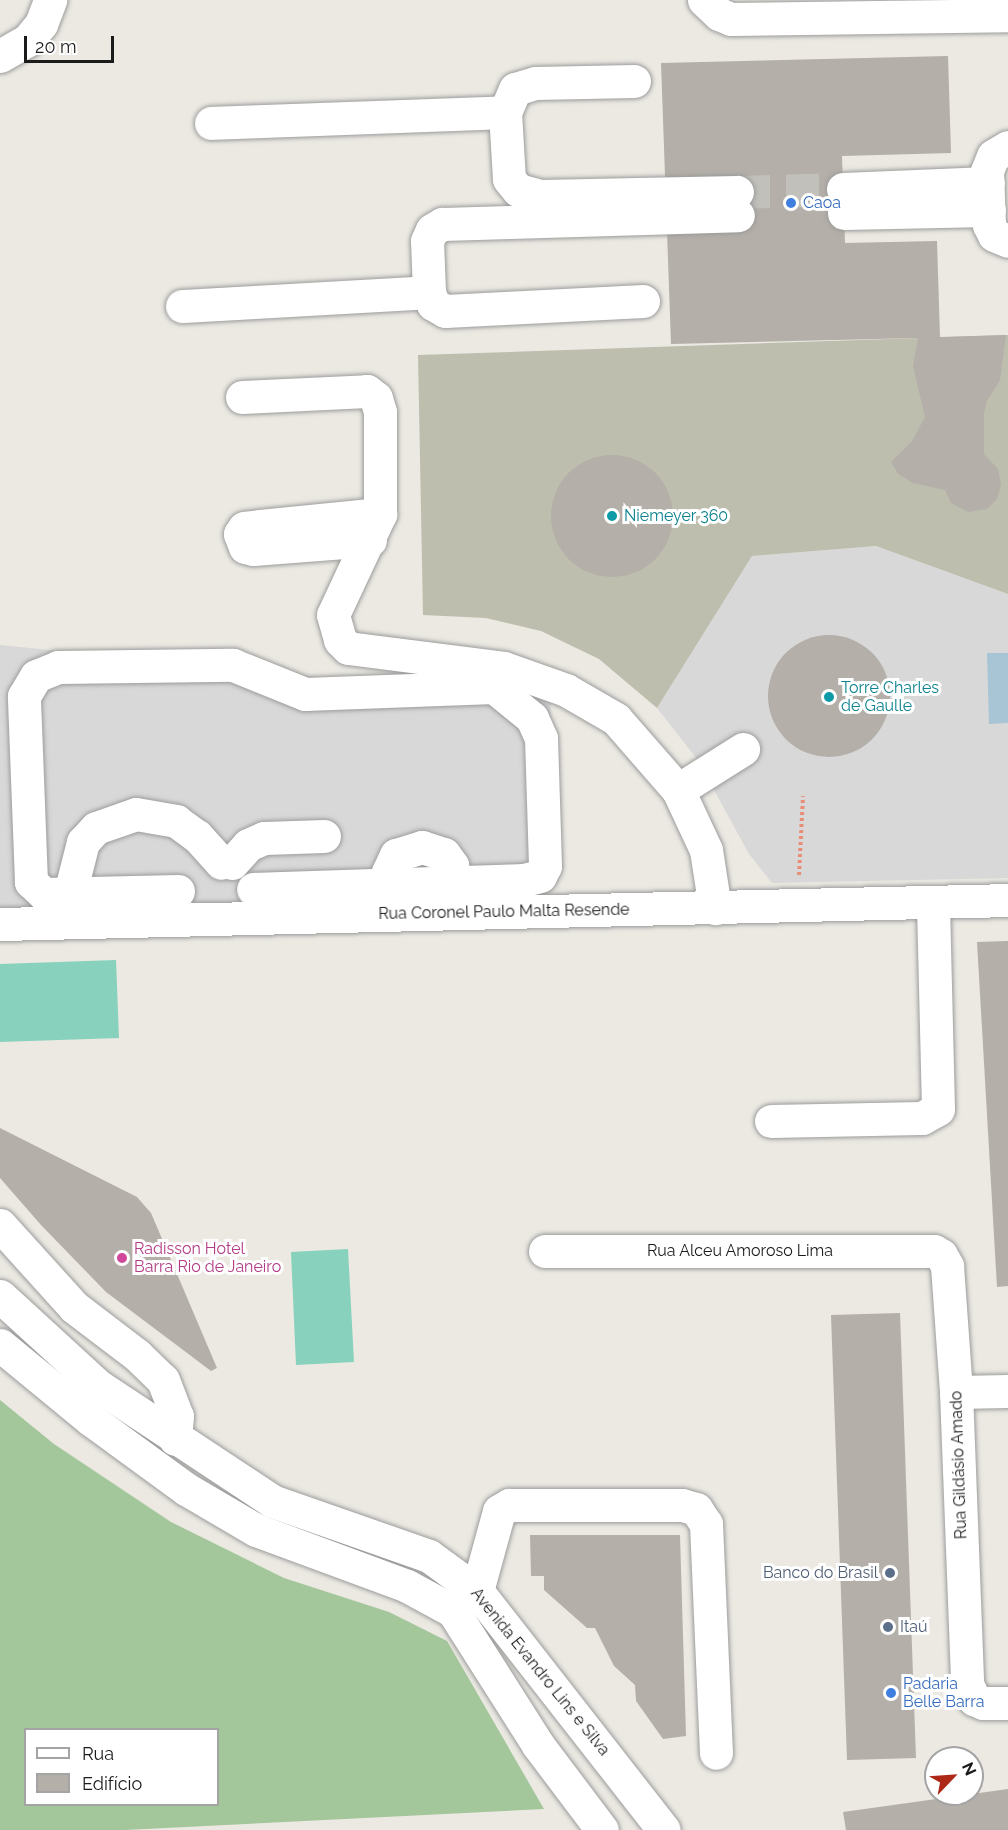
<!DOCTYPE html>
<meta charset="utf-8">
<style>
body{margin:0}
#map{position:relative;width:1008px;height:1830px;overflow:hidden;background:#ebe9e2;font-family:Raleway,sans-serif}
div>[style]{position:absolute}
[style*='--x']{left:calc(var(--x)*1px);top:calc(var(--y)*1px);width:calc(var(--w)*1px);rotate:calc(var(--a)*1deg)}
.residential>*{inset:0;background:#d9d8d8}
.construction>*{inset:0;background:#bdbeae}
.forest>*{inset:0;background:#a3c69b}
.pitch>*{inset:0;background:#88d2bd}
.water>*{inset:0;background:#a7c5d4}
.building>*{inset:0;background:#b4afa8}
.round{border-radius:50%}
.minor-tunnel>*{height:33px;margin-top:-16.5px;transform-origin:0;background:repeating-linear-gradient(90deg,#c1c0ba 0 33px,transparent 0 49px)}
.path>*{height:4px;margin-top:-2px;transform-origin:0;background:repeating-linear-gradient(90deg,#e88e76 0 3px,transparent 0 6px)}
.roads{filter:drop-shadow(0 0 2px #9c9c9c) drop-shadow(0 0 2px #9c9c9c)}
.minor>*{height:33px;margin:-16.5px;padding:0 16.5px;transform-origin:16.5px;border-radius:16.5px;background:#fff}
.dots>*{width:16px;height:16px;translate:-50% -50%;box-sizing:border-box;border:3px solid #fff;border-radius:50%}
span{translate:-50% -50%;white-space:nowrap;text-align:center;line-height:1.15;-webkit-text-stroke:6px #fff;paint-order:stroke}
.shop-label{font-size:16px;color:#366cbe}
.left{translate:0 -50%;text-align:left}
.culture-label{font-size:16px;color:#0d838f}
.street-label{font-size:16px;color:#1b1b1b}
.hotel-label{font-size:16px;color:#b23c85}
.service-label{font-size:16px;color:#4e5e75}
.right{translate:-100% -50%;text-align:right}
.legend{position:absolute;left:24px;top:1728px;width:195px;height:78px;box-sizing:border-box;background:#fff;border:2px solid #a4a4a4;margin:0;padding:8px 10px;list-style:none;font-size:18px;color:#1b1b1b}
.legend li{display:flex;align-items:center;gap:12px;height:30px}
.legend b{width:30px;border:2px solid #a4a4a4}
.north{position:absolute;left:924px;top:1746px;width:60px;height:60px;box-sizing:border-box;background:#fff;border:2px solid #a4a4a4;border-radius:50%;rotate:65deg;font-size:16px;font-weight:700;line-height:24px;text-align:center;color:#1b1b1b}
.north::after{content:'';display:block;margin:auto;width:21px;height:27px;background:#ae2818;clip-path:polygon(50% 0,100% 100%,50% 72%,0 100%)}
.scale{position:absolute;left:24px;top:36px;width:90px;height:27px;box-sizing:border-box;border:3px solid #1b1b1b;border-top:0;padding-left:8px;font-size:18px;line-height:21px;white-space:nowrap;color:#1b1b1b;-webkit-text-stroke:4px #fff;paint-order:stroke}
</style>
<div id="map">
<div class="residential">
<div style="clip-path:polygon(876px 546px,1008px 594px,1008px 878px,772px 883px,749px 854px,697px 759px,657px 708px,752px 556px)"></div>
<div style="clip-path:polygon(0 645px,551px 700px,544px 902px,0 914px)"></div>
</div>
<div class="construction">
<div style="clip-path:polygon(1008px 335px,1008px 594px,876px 546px,752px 556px,657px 708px,599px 659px,541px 631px,486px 618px,423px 615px,418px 355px)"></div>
</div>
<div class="forest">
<div style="clip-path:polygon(evenodd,0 1400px,54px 1444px,171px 1522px,284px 1578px,389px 1612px,447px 1641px,544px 1809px,125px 1830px,0 1830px,0 1400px,26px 1730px,218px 1730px,218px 1804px,26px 1804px,26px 1730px)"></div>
</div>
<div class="pitch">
<div style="clip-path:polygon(116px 960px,119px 1038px,0 1042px,0 964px)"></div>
<div style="clip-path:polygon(348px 1249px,354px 1362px,296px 1365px,291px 1252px)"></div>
</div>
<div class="water">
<div style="clip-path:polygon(987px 653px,1008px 653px,1008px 723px,989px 724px)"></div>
</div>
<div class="building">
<div style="clip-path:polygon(948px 56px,951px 153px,842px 156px,845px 243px,937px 241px,940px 337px,1006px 335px,1000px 380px,987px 401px,984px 413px,984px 454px,998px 469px,1001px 485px,997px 499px,987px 509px,968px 512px,951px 503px,945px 490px,913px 483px,898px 474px,891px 462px,912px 441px,925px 417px,913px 366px,918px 338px,671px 344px,661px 63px)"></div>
<div class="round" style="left:551px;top:455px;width:122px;height:122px"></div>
<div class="round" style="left:768px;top:635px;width:122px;height:122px"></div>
<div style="clip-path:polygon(1008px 941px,1008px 1286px,997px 1287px,977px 942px)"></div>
<div style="clip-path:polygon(0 1128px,137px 1197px,151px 1213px,217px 1368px,211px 1371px,106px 1292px,41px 1225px,0 1178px)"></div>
<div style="clip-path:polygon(900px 1313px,916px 1758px,847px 1760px,831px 1315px)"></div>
<div style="clip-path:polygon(530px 1535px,680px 1535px,686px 1736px,663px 1739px,636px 1701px,635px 1685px,614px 1666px,595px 1628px,587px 1628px,544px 1590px,544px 1576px,531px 1576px)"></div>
<div style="clip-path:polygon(1008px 1789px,1008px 1830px,846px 1830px,843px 1812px)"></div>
</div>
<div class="minor-tunnel">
<div style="--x:737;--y:192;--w:106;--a:-1.6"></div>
</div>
<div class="path">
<div style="--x:799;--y:875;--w:79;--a:-87.1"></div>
</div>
<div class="roads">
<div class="minor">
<div style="--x:704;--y:0;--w:21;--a:43"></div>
<div style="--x:719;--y:14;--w:13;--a:23"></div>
<div style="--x:731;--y:19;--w:277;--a:-0.8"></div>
<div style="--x:0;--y:56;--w:32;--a:-30"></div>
<div style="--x:28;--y:40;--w:21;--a:-51"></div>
<div style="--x:41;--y:24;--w:26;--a:-69"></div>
<div style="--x:634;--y:81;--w:99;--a:178.8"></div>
<div style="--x:535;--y:83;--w:21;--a:163"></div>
<div style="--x:515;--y:89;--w:25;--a:113"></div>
<div style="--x:505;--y:112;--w:67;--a:86.6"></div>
<div style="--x:509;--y:179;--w:14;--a:51"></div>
<div style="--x:518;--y:190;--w:23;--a:15"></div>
<div style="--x:540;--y:196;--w:197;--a:-1.2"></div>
<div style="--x:211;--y:123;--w:294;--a:-2.1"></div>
<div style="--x:1008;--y:147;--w:17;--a:149"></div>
<div style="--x:993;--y:156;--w:16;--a:112"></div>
<div style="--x:987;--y:171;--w:54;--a:87.9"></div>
<div style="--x:989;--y:225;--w:11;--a:63"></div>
<div style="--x:994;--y:235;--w:15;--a:23"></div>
<div style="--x:843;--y:189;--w:145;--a:-2.4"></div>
<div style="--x:844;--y:213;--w:145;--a:-1.2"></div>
<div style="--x:643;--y:301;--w:198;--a:177.1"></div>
<div style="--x:445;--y:311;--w:14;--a:-150"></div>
<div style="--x:433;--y:304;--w:13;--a:-108"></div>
<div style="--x:429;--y:292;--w:51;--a:-92.2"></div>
<div style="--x:427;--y:241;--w:12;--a:-66"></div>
<div style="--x:432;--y:230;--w:12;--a:-31"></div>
<div style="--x:442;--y:224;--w:296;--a:-1.7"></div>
<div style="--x:182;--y:306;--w:247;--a:-3.2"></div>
<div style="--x:242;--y:397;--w:125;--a:-2.7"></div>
<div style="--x:367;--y:391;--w:11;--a:38"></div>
<div style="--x:376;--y:398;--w:15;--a:74"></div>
<div style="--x:380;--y:412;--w:102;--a:90"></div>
<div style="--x:380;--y:514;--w:111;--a:115"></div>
<div style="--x:333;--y:615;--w:26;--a:74"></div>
<div style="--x:340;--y:640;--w:11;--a:45"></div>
<div style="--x:348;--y:648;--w:157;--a:7.3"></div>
<div style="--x:504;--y:668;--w:66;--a:19.5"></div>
<div style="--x:566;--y:690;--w:58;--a:30.1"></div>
<div style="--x:616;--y:719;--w:94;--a:48.9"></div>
<div style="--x:678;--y:790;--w:66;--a:65"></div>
<div style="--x:706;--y:850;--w:59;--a:81.2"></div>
<div style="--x:370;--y:540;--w:117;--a:175.6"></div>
<div style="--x:253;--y:549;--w:8;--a:-166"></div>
<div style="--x:245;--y:547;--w:14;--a:-111"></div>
<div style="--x:240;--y:534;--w:7;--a:-56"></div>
<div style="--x:244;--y:528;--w:16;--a:-7"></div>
<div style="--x:260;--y:526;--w:121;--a:-5.7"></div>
<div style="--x:678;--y:790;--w:77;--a:-32.2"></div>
<div style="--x:232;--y:863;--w:24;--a:-48"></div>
<div style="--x:248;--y:845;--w:17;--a:-24"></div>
<div style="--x:264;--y:838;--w:60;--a:-1.9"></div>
<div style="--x:387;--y:885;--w:13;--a:-86"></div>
<div style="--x:388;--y:872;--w:19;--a:-65"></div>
<div style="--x:396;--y:855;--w:27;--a:-17"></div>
<div style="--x:422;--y:847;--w:23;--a:18"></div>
<div style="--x:444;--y:854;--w:14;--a:54"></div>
<div style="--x:452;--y:865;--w:17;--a:80"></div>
<div style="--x:178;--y:891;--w:134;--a:178.7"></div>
<div style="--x:44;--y:894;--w:18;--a:-137"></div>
<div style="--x:31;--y:882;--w:186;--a:-92.2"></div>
<div style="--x:24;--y:696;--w:23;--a:-59"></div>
<div style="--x:36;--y:676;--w:24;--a:-22"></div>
<div style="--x:58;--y:667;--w:175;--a:-0.7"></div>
<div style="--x:233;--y:665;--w:78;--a:21.9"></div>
<div style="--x:305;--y:694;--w:189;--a:-2.1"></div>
<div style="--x:494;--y:687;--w:49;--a:39.2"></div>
<div style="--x:532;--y:718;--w:22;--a:66"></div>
<div style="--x:541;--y:738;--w:128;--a:88.2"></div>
<div style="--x:545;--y:866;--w:11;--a:117"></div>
<div style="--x:540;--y:876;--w:16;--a:166"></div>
<div style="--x:524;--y:880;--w:271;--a:178.1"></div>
<div style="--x:70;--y:893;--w:53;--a:-75.7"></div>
<div style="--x:83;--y:842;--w:19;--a:-47"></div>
<div style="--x:96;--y:828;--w:42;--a:-19.3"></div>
<div style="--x:136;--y:814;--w:41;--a:9.9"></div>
<div style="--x:176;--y:821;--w:26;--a:36"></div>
<div style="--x:197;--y:836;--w:36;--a:48"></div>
<div style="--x:0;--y:924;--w:1008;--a:-1.36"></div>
<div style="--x:771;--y:1121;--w:151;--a:-1.1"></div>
<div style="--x:922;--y:1118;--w:18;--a:-29"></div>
<div style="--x:938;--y:1109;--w:207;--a:-91.4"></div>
<div style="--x:0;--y:1225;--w:110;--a:47.9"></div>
<div style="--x:74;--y:1307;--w:79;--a:37.3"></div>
<div style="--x:137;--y:1355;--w:36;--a:44"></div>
<div style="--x:163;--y:1380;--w:39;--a:69"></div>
<div style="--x:177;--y:1416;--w:23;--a:95"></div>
<div style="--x:545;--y:1251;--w:389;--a:0"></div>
<div style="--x:934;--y:1251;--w:8;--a:30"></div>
<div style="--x:941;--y:1255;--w:13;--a:61"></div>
<div style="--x:947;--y:1266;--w:126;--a:85.9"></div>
<div style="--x:956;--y:1392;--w:292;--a:87.8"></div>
<div style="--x:967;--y:1684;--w:17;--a:65"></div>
<div style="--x:974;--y:1699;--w:10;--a:24"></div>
<div style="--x:983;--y:1703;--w:25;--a:0"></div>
<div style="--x:0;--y:1296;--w:132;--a:42.5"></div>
<div style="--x:97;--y:1385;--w:210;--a:33.5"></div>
<div style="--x:272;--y:1501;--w:166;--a:19.3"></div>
<div style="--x:429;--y:1556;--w:59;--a:36.1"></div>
<div style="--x:477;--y:1591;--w:303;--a:52"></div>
<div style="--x:0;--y:1345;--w:117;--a:39.4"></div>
<div style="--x:90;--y:1419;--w:119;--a:36.1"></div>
<div style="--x:186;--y:1489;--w:81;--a:30.4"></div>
<div style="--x:256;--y:1530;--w:161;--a:20.3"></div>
<div style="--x:407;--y:1586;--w:52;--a:28.5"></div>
<div style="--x:453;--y:1611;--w:159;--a:57.6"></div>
<div style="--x:538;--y:1745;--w:106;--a:53"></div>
<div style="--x:956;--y:1392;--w:52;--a:-1.1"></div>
<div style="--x:477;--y:1591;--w:83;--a:-74.6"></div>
<div style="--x:499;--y:1511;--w:12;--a:-31"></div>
<div style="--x:509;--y:1505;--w:173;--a:0"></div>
<div style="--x:682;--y:1505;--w:15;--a:16"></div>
<div style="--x:696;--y:1509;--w:18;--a:56"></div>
<div style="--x:706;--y:1524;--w:229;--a:87.5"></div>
</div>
</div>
<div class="dots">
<div style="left:791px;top:203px;background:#3f7fe0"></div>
<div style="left:612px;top:516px;background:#0f9aa8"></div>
<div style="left:829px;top:697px;background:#0f9aa8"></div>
<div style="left:122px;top:1258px;background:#d1479c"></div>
<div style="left:890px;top:1573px;background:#5c6f8a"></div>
<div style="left:888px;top:1627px;background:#5c6f8a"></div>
<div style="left:891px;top:1693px;background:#3f7fe0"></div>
</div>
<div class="shop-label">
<span class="left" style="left:803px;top:203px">Caoa</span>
<span class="left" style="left:903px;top:1693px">Padaria<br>Belle Barra</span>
</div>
<div class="culture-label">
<span class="left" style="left:624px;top:516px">Niemeyer 360</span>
<span class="left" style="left:841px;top:697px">Torre Charles<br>de Gaulle</span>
</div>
<div class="street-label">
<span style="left:504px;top:912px;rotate:-1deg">Rua Coronel Paulo Malta Resende</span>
<span style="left:740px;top:1251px">Rua Alceu Amoroso Lima</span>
<span style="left:959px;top:1465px;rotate:-92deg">Rua Gildásio Amado</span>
<span style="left:540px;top:1672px;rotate:51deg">Avenida Evandro Lins e Silva</span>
</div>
<div class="hotel-label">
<span class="left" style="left:134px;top:1258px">Radisson Hotel<br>Barra Rio de Janeiro</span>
</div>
<div class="service-label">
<span class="right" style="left:878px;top:1573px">Banco do Brasil</span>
<span class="left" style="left:900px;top:1627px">Itaú</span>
</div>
<ul class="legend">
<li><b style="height:8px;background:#fff"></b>Rua</li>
<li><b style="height:16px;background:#b4afa8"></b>Edifício</li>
</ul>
<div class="north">N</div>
<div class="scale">20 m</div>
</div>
